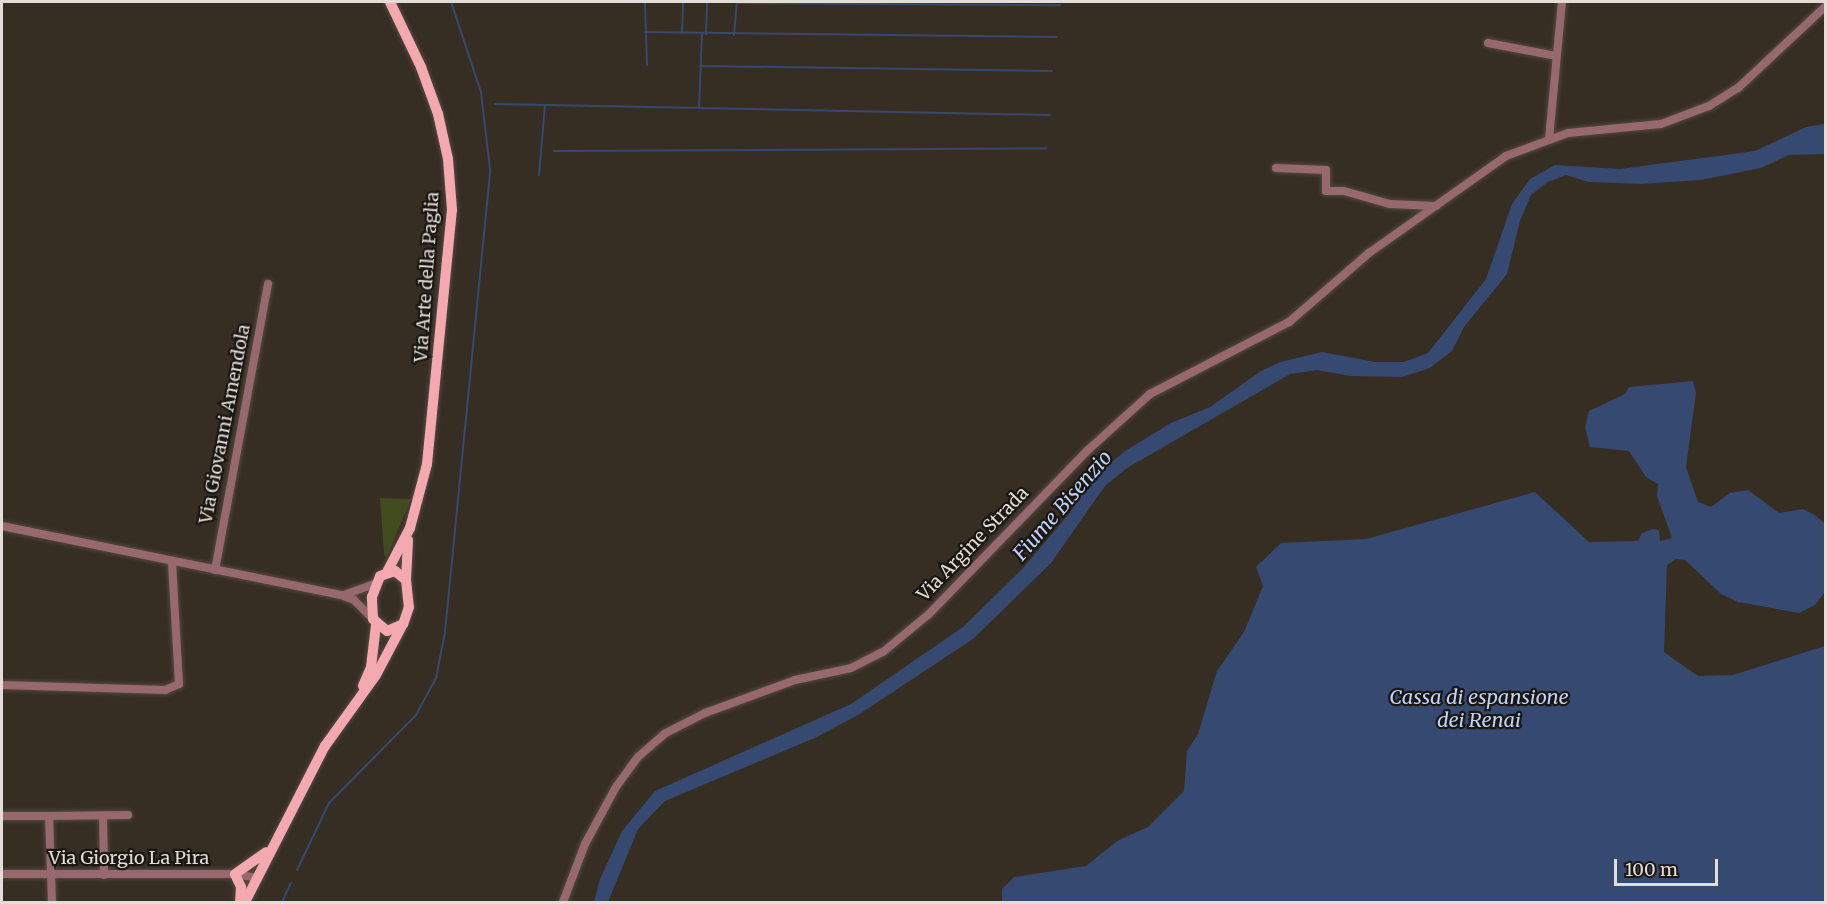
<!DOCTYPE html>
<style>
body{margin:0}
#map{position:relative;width:1827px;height:904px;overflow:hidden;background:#362d23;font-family:Merriweather,serif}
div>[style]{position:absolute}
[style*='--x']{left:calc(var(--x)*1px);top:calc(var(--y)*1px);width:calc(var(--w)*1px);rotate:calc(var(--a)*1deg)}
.green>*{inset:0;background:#424b1e}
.water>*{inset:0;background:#364970}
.stream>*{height:2px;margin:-1px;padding:0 1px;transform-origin:1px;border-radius:1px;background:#364970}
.roads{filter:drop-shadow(0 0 2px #524940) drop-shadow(0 0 2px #524940)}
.minor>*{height:8px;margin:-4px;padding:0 4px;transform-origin:4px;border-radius:4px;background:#97696e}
.major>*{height:10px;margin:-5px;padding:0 5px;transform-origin:5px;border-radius:5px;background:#f4a9b0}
span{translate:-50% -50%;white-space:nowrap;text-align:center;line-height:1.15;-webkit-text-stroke:4.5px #1a1612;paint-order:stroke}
.street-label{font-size:18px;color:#e4ddd7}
.water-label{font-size:20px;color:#bed2fa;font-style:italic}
.frame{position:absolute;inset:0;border:3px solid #e4ddd7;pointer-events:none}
.scale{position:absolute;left:1614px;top:859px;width:104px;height:27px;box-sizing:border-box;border:3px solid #e4ddd7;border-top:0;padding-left:8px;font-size:18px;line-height:21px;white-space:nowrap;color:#e4ddd7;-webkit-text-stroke:4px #1a1612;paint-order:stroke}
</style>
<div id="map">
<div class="green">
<div style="clip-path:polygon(380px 498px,411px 499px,387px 557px,384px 555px)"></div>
</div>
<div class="water">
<div style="clip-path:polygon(1825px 124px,1825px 154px,1789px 155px,1761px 168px,1701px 180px,1641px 184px,1589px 182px,1566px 175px,1548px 182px,1531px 195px,1520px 221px,1507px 274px,1464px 327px,1452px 351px,1430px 368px,1402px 377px,1351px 376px,1317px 370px,1290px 374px,1127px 468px,1105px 486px,1051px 563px,973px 639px,858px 715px,817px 737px,665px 801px,638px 829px,608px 902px,594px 902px,600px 879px,622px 831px,655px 791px,851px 704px,963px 627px,1023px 568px,1069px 514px,1093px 478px,1125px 451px,1171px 423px,1210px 407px,1261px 371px,1280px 362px,1322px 352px,1375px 362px,1404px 362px,1428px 353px,1486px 279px,1512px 204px,1530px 179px,1555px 165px,1620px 169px,1755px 151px,1806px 127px)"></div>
<div style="clip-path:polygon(1693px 381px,1696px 393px,1686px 467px,1698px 502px,1711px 507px,1730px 493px,1748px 490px,1779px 513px,1803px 509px,1815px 515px,1825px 524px,1825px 592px,1815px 605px,1799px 613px,1738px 602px,1721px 594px,1685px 560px,1676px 559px,1667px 565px,1664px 652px,1698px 676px,1733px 675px,1825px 646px,1825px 902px,1002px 902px,1002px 889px,1014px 877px,1086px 866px,1117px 841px,1148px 827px,1184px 791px,1187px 751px,1198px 734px,1217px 671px,1244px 632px,1263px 586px,1256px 567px,1281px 543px,1366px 539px,1535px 492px,1589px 542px,1638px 541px,1642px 533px,1652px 529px,1659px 530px,1660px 541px,1672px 538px,1657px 496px,1658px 484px,1646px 477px,1629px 451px,1590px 447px,1585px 427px,1589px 411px,1625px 394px,1629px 387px)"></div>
</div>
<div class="stream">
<div style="--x:645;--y:2;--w:63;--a:88.2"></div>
<div style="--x:737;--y:3;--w:323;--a:0.4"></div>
<div style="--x:645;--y:32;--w:412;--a:0.7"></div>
<div style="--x:682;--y:33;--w:31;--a:-88"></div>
<div style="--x:706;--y:34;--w:32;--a:-88"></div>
<div style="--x:734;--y:35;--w:33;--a:-85"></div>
<div style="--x:700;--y:66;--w:352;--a:0.8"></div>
<div style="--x:495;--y:104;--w:555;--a:1.14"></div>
<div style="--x:699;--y:108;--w:74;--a:-87.7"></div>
<div style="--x:554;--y:151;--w:492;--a:-0.3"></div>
<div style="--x:539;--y:175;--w:70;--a:-85.1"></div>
<div style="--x:297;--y:870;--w:74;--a:-64.5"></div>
<div style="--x:329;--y:803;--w:124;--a:-45.3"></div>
<div style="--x:416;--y:715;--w:42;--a:-61.6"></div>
<div style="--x:436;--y:678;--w:47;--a:-78.9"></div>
<div style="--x:445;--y:632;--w:465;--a:-84.4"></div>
<div style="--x:490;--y:169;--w:78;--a:-96.7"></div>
<div style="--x:481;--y:92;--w:95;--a:-108.4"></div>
<div style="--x:282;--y:902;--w:21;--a:-65"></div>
</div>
<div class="roads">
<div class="minor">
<div style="--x:1488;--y:43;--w:69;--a:10.8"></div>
<div style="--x:1549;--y:139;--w:138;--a:-84.6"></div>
<div style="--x:1276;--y:168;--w:50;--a:2.3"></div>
<div style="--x:1326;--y:170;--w:21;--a:90"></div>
<div style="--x:1326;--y:191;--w:18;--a:0"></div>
<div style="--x:1344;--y:191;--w:48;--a:15.8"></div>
<div style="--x:1390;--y:204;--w:46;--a:2.5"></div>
<div style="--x:2;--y:526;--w:346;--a:11.5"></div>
<div style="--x:341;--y:595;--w:14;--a:21"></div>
<div style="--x:354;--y:600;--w:27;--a:45"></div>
<div style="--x:215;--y:570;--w:291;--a:-79.5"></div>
<div style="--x:344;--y:595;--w:32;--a:-20"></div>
<div style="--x:2;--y:685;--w:163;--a:1.8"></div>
<div style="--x:165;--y:690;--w:15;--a:-23"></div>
<div style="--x:179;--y:684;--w:123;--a:-93.3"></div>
<div style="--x:2;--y:816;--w:47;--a:0"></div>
<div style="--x:49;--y:816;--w:86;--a:88"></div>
<div style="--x:49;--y:816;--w:79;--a:-0.7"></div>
<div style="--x:103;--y:816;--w:59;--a:89"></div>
<div style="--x:2;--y:874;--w:233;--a:0"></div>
<div style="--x:235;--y:874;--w:22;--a:10"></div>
<div style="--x:563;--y:902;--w:62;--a:-69.2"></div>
<div style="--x:585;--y:844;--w:65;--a:-61.5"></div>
<div style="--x:616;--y:787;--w:37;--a:-54"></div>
<div style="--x:638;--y:757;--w:35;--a:-41"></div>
<div style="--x:664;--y:734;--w:46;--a:-27.1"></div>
<div style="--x:705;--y:713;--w:96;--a:-20.1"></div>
<div style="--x:795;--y:680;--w:57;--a:-12.1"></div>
<div style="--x:851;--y:668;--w:36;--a:-27"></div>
<div style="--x:883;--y:652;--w:60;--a:-39.6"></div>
<div style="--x:929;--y:614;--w:228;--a:-45.9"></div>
<div style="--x:1088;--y:450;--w:84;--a:-42.1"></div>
<div style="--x:1150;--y:394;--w:157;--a:-27.4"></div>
<div style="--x:1289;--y:322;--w:106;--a:-40.8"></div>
<div style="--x:1369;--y:253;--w:168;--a:-35.3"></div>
<div style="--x:1506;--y:156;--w:66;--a:-20.4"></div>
<div style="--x:1568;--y:133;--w:93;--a:-5.5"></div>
<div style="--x:1661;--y:124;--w:51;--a:-20.6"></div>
<div style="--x:1709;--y:106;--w:34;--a:-32"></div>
<div style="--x:1738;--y:88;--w:120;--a:-43"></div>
</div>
<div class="major">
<div style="--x:395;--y:571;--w:14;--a:39"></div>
<div style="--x:406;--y:580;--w:27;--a:84"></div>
<div style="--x:409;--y:607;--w:18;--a:109"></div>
<div style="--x:403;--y:624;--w:17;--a:156"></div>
<div style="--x:387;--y:631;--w:18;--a:-139"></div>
<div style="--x:373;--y:619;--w:22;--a:-93"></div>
<div style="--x:372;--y:597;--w:22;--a:-69"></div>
<div style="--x:380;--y:576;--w:16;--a:-18"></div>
<div style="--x:387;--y:572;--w:50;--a:-62.4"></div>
<div style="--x:410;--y:528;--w:66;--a:-75.1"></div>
<div style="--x:427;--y:464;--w:255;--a:-84.4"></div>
<div style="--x:452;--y:210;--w:51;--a:-94.5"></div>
<div style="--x:448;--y:159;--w:46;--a:-102.5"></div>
<div style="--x:438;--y:114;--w:50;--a:-109.9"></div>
<div style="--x:421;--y:67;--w:72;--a:-115.5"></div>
<div style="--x:406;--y:580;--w:40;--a:-87.1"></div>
<div style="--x:363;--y:686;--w:21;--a:-67"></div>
<div style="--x:371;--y:667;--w:42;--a:-83.2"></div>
<div style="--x:240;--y:902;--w:15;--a:-86"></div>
<div style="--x:241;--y:887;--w:14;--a:-115"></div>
<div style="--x:235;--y:874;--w:38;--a:-35"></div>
<div style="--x:245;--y:902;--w:175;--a:-62.9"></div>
<div style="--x:325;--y:746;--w:87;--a:-54.3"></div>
<div style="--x:376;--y:675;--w:58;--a:-62.1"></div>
</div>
</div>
<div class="street-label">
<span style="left:427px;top:277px;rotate:-86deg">Via Arte della Paglia</span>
<span style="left:225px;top:424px;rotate:-79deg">Via Giovanni Amendola</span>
<span style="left:973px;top:544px;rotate:-46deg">Via Argine Strada</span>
<span style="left:129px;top:858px">Via Giorgio La Pira</span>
</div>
<div class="water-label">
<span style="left:1062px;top:505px;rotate:-49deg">Fiume Bisenzio</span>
<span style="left:1479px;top:708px">Cassa di espansione<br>dei Renai</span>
</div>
<div class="frame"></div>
<div class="scale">100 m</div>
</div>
